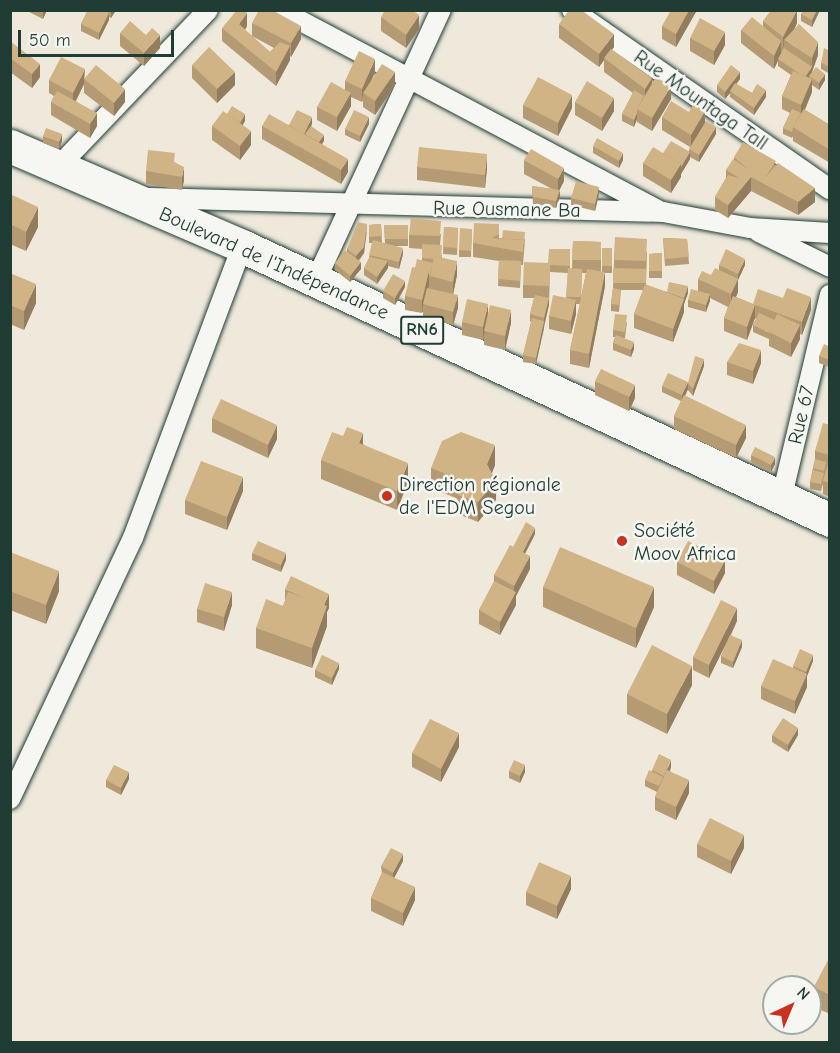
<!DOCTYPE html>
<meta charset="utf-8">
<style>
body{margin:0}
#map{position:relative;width:840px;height:1053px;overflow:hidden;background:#efe9dc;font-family:"Comic Neue",sans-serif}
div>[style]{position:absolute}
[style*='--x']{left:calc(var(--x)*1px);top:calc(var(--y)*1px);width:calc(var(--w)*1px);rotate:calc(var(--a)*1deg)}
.roads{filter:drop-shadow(0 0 2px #1f3d34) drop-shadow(0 0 2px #1f3d34)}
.minor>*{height:20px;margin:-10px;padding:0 10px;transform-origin:10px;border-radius:10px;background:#f6f6f2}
.trunk>*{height:33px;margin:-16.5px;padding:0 16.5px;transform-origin:16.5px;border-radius:16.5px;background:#f6f6f2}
.wall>*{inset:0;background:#b49b73}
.shaded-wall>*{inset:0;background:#927e5e}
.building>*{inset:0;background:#d1b486}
.dots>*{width:16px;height:16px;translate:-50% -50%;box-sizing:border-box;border:3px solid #f6f6f2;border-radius:50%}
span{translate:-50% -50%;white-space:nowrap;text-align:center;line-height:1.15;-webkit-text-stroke:5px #f6f6f2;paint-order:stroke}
.shield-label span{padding:2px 4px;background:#f6f6f2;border:2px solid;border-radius:4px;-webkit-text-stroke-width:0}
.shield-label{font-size:18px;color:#1f3d34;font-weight:700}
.street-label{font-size:20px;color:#1f3d34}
.poi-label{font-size:20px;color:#1f3d34}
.left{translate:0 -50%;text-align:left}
.frame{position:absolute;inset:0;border:12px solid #1f3d34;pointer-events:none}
.north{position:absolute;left:762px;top:975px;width:60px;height:60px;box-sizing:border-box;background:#f6f6f2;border:2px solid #a0aca6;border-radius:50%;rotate:44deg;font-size:16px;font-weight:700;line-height:24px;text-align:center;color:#1f3d34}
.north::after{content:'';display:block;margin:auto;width:21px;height:27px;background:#c8321e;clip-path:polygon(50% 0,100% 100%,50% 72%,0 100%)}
.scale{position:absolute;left:18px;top:30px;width:156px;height:27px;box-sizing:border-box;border:3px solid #1f3d34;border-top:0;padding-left:8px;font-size:18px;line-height:21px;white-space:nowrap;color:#1f3d34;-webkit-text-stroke:4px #f6f6f2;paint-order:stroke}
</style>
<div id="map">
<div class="roads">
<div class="minor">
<div style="--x:280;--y:10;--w:428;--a:27.9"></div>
<div style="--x:572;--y:10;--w:314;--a:34.8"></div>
<div style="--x:58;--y:167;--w:217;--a:-46.3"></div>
<div style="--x:150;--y:198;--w:513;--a:1.56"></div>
<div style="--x:663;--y:212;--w:88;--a:10.4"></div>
<div style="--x:750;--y:228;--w:80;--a:3.6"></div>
<div style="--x:759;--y:232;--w:79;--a:26.2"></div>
<div style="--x:316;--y:280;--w:298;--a:-65.2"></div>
<div style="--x:781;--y:500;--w:211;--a:-76.6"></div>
<div style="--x:10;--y:799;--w:289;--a:-64.8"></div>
<div style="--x:133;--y:538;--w:312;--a:-69.5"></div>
</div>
<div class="trunk">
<div style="--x:10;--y:146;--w:253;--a:23.3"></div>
<div style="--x:242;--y:246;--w:649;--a:24.98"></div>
</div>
</div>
<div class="wall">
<div style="clip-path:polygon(25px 10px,47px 10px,43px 19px)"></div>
<div style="clip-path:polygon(88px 10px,116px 10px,111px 18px,109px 17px,109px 20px,99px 40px,81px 31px,81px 24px)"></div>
<div style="clip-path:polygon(697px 10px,676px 47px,662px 39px,662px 26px)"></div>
<div style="clip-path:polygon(820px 10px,812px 27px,801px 21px,801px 14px)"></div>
<div style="clip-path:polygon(381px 17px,419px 29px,406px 48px,381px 31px)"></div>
<div style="clip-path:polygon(763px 21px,797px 23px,795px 28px,818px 55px,812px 72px,825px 80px,819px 90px,812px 85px,812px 92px,805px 110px,830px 125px,830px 163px,793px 141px,793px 136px,792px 138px,783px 134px,783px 128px,790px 113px,782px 109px,782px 96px,791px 75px,778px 66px,778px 61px,774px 69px,741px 43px,741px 30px,763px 26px)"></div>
<div style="clip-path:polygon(252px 23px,301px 39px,291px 57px,290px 56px,290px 60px,276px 86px,222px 41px,222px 28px,247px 26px,245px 30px,270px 52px,274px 48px,252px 36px)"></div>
<div style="clip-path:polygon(559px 24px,614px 47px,612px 50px,652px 85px,671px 99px,652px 131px,637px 122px,637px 119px,634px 127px,622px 121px,622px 114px,633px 93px,604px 72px,604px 60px,599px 67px,559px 38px)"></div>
<div style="clip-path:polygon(120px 33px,160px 48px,144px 66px,120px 46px)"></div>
<div style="clip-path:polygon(690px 38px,725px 45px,714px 65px,690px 51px)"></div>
<div style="clip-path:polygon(10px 41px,40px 77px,32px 88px,10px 72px)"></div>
<div style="clip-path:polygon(830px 51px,830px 74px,821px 69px,821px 63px)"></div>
<div style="clip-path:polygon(192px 65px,235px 85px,217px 103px,192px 78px)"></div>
<div style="clip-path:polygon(375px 72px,372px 79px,395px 85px,375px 115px,363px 107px,363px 100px,362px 102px,351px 97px,351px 106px,337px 131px,317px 120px,317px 107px,345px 89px,345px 81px)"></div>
<div style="clip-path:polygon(85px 79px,125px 102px,114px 116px,84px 93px,84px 84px,76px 101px,97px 126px,90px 138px,51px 115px,51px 102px,54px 96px,49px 93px,49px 80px)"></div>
<div style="clip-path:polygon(740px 79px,736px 84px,752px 93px,766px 97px,754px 115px,730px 97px,730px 93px,725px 99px,717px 92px,717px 85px)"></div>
<div style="clip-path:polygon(575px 102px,614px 111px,602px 131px,575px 115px)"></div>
<div style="clip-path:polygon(523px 105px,572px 108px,558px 136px,523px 118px)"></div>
<div style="clip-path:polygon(227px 114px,245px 121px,242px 125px,251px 145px,240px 160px,212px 140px,212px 126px)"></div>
<div style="clip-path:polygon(662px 117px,705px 121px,716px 134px,699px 162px,690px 157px,690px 159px,681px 174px,681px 173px,681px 177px,671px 193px,643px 176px,643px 163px,663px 153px,689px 151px,690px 147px,662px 130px)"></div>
<div style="clip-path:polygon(312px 124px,311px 126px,324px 141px,322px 144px,348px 172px,341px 184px,262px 139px,262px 126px)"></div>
<div style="clip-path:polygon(369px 124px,360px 142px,345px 135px,345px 129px)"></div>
<div style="clip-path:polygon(43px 136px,62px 141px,59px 149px,43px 143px)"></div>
<div style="clip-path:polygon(593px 146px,623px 160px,619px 168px,593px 153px)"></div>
<div style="clip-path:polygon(734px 157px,776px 165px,815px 202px,798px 215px,751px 191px,728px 218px,715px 210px,715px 197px,726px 178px,726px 170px,734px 160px)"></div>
<div style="clip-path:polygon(524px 160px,564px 181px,559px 190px,560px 197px,556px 208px,533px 204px,532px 186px,552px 189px,524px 174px)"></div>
<div style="clip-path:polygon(175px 162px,184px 180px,182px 190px,146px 184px,146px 171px)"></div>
<div style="clip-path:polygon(417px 167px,487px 168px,485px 188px,417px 180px)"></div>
<div style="clip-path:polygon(10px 194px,38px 227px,26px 251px,10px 244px)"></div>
<div style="clip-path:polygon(599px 194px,595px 211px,571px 205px,571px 198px)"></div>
<div style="clip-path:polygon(381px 224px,382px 243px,385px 243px,384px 225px,408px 225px,408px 246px,395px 246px,403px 254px,399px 269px,388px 266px,388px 268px,377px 284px,364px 275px,364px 268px,369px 258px,372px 243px,369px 243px,369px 225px)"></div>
<div style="clip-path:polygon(499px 224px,499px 238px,525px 239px,523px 265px,521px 265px,520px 288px,498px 286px,499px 261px,473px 257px,473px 243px)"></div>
<div style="clip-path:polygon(444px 227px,458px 228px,457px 255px,443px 254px)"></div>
<div style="clip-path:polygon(472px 229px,471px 257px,459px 257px,459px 250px)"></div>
<div style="clip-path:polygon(367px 231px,364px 253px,359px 261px,361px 269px,350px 282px,335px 270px,335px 263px,347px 252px,347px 249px)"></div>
<div style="clip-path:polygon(441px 234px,440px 245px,442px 258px,457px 275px,453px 294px,458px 308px,453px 325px,423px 318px,423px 310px,422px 313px,405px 310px,405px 296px,415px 268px,422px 260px,422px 249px,409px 248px,409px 235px)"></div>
<div style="clip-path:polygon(615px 237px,647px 252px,646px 285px,667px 292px,688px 293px,684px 304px,684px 312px,673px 342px,634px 328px,634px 314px,643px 290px,621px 290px,619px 312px,611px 311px,611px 304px,613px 288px)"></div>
<div style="clip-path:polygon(663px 238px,687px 239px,689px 264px,665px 266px)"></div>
<div style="clip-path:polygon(evenodd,573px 241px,601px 242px,601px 272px,602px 272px,602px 248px,612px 248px,612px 273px,605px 273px,605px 286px,589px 368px,570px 364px,570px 350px,580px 304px,576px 304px,576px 314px,571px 334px,549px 329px,549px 316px,566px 298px,568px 273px,550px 272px,549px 305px,536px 364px,523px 362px,523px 355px,531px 322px,530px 321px,530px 314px,534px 298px,523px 298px,523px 285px,548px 263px,570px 249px,570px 268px,572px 269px,573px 241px,582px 273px,586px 273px,581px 297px,582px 273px)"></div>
<div style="clip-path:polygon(662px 253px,662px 278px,649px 278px,649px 254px)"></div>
<div style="clip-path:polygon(719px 265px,745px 265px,738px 280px,738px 292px,736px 297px,753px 304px,811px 310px,802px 335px,800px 334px,800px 339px,791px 357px,769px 346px,769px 339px,753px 332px,753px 325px,756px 319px,755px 318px,747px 340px,724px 331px,724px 318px,728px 307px,710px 298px,706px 312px,688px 307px,688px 300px,698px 291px,698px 279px,711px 275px,719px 270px)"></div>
<div style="clip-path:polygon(10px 273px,36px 303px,24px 330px,10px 324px)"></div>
<div style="clip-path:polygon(405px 287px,395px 305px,383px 298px,383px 291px)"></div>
<div style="clip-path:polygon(488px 314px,511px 323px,505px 350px,484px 345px,484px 334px,483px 340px,462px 335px,462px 322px)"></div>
<div style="clip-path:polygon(627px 322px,625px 338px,623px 338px,634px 349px,631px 357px,613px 350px,613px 343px,615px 337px,613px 337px,613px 330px)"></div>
<div style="clip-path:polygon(830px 347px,830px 367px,819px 363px,819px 356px)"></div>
<div style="clip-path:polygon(727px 362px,761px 363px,753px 384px,727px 375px)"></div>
<div style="clip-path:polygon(704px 366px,693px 396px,688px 390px,688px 383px)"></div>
<div style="clip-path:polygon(595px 381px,635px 398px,629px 411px,595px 395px)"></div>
<div style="clip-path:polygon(662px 386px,688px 389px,685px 396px,746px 438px,736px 458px,674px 429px,674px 416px,681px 401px,662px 392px)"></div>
<div style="clip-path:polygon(212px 418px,277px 439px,268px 458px,212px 432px)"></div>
<div style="clip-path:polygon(830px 425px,830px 497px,823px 494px,823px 484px,821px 491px,810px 489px,810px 482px,815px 459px,815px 451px)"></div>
<div style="clip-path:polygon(363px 444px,408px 482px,397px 510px,321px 479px,321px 460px)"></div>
<div style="clip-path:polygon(751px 455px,775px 464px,771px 472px,751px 462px)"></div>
<div style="clip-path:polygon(495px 465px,492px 473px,496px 500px,478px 522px,458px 514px,458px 500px,456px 498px,431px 488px,431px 468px)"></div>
<div style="clip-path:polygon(243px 491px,227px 530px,185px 514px,185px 500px)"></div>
<div style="clip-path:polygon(535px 534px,525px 554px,530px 569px,516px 596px,516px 605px,500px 635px,479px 624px,479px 610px,494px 582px,494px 575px,513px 547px)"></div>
<div style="clip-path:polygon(10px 552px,59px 591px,46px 624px,10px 610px)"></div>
<div style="clip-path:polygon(252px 553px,286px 560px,281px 572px,252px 560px)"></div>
<div style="clip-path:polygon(677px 562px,725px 573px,714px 594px,677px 575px)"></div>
<div style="clip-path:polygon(543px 587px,654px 607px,636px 648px,543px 607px)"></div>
<div style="clip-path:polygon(285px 589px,329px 608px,327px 612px,327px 626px,312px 668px,256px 648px,256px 628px,283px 606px,285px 601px)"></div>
<div style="clip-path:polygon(232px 605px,224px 631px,197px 622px,197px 609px)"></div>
<div style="clip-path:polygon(737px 621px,731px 635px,742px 647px,733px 668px,721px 663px,721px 656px,727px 642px,709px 678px,693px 670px,693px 657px)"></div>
<div style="clip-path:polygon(813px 661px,807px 676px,807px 687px,795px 714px,761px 699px,761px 686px,793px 668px,793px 666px)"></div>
<div style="clip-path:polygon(339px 669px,332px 685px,315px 677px,315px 670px)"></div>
<div style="clip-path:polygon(692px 685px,667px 734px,627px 714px,627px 694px)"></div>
<div style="clip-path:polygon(772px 735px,798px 735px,788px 752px,772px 742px)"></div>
<div style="clip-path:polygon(459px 747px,441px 782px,412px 767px,412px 753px)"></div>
<div style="clip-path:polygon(671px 767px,670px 771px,689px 793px,676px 820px,655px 810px,655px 797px,657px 792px,645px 786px,645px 780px,652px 772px,652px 770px)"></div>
<div style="clip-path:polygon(509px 771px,525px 772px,520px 783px,509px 778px)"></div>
<div style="clip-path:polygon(129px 779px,121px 795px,106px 787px,106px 780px)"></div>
<div style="clip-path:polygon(697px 844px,744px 848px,731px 874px,697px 857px)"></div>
<div style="clip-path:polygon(403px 861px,394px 878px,415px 900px,403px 926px,371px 911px,371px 898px,382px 873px,381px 866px)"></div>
<div style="clip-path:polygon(571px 889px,557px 919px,526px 905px,526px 892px)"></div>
<div style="clip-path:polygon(830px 961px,830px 1014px,814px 1007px,814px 987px)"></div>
</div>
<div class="shaded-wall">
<div style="clip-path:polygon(43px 10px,47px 10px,43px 19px)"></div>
<div style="clip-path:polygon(111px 10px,116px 10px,111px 18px)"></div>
<div style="clip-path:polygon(689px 10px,697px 10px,676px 47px,676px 34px)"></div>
<div style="clip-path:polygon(797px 10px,797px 23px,787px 43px,784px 40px,783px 50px,783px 37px)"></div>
<div style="clip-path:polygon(817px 10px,820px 10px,812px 27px,812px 20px)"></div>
<div style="clip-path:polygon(109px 13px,109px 20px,99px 40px,99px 33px)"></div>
<div style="clip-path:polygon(247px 13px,247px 26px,239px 38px,239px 24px)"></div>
<div style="clip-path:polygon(419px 15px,419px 29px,406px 48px,406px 35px)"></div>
<div style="clip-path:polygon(301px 26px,301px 39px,291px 57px,291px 43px)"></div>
<div style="clip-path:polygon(725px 32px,725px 45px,714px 65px,714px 51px)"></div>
<div style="clip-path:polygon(614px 34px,614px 47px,605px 59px,604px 58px,604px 60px,599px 67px,599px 54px)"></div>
<div style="clip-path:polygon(160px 35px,160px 48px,144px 66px,144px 53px)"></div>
<div style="clip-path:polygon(781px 41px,781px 54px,774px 69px,774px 56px)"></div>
<div style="clip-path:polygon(818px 42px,818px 55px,812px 72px,812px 58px)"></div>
<div style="clip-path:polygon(290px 46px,290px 60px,276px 86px,276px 72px)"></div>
<div style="clip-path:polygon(375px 59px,375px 72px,365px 95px,363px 93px,362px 102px,362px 89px)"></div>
<div style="clip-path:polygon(40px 64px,40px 77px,32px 88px,32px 74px)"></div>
<div style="clip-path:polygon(812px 67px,812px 74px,809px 76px,809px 78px,805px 77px)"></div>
<div style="clip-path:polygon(85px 69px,84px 84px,73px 106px,73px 93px)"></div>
<div style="clip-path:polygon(235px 72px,235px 85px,217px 103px,217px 89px)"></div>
<div style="clip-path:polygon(395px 72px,395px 85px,375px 115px,375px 101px)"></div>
<div style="clip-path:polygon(740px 72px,740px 79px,731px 91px,730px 91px,730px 93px,725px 99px,725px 92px)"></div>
<div style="clip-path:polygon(825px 74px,825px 80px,819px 90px,819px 83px)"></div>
<div style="clip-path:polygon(652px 78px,652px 91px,645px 102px,645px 89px)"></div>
<div style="clip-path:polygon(812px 79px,812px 92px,801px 118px,801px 105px)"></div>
<div style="clip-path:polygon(671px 86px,671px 99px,652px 131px,652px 118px)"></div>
<div style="clip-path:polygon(125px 89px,125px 102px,114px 116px,114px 103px)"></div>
<div style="clip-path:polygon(766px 90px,766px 97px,754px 115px,754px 108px)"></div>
<div style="clip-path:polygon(351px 93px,351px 106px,337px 131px,337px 117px)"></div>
<div style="clip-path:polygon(572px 95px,572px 108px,558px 136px,558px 123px)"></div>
<div style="clip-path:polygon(614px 98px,614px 111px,602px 131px,602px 118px)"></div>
<div style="clip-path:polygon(705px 111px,705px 124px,691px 148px,691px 135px)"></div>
<div style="clip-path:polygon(97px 113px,97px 126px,90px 138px,90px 124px)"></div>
<div style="clip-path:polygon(637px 113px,637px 119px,634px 127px,634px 120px)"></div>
<div style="clip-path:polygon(245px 114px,245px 121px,240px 130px,240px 123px)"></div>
<div style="clip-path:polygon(312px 117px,312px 124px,305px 138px,303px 137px)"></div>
<div style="clip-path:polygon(369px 117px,369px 124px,360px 142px,360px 136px)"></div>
<div style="clip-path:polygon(716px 127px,716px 134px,699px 162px,699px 155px)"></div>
<div style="clip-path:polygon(251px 131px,251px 145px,240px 160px,240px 146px)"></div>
<div style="clip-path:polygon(62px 134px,62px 141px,59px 149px,59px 142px)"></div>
<div style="clip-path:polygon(324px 135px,324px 141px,316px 152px,316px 146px)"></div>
<div style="clip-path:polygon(690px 152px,690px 159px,681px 174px,681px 167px)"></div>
<div style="clip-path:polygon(623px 153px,623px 160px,619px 168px,619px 161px)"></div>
<div style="clip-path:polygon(487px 154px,487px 168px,485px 188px,485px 175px)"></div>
<div style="clip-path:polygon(348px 159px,348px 172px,341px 184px,341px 170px)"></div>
<div style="clip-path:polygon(681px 164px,681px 177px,671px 193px,671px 180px)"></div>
<div style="clip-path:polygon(184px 167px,184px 180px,182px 190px,182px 177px)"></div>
<div style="clip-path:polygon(564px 168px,564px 181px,558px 193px,558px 179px)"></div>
<div style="clip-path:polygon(751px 177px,751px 191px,728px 218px,728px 205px)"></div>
<div style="clip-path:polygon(599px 187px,599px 194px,595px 211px,595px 204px)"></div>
<div style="clip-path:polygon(815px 188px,815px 202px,798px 215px,798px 202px)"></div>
<div style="clip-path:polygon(560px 190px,560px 197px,556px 208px,556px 201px)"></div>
<div style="clip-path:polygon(38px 207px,38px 227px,26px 251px,26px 232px)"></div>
<div style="clip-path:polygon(367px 224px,364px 253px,356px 263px,356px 256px)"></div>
<div style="clip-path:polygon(403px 248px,403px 254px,399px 269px,399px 262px)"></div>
<div style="clip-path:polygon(745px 259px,745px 265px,738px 280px,738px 292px,731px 308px,731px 294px,738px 279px,738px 274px)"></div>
<div style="clip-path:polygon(388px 261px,388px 268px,377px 284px,377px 277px)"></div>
<div style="clip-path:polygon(457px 261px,457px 275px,453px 295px,453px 282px)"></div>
<div style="clip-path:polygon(361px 262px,361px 269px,350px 282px,350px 276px)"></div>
<div style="clip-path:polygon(429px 271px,429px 285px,424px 305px,423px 304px,422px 313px,422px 300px)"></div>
<div style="clip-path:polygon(605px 272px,605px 286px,589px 368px,589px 354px)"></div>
<div style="clip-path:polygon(405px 281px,405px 287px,395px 305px,395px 298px)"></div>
<div style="clip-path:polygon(36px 284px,36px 303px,24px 330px,24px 311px)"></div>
<div style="clip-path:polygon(688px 286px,688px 293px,684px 304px,684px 298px)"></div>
<div style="clip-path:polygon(710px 294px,710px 301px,706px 312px,706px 305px)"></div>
<div style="clip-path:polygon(458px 295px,458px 308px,453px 325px,453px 312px)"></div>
<div style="clip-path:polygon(811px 297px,811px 310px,802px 335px,802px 322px)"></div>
<div style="clip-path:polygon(549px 298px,549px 305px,544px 325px,544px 318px)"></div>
<div style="clip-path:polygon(684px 299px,684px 312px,673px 342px,673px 329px)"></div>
<div style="clip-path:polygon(576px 300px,576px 314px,571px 334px,571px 321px)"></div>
<div style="clip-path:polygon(488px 304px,488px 317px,483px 340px,483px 327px)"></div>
<div style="clip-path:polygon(755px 305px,755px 318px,747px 340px,747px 327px)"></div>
<div style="clip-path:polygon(511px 310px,511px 323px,505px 350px,505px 336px)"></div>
<div style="clip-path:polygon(544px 321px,544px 328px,536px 364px,536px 358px)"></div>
<div style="clip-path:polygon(800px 325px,800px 339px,791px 357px,791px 343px)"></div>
<div style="clip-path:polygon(634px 342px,634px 349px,631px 357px,631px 350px)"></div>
<div style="clip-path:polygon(761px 350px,761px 363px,753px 384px,753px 371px)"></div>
<div style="clip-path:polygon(704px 359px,704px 366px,693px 396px,693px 389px)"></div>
<div style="clip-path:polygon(688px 382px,688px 389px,682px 402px,682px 395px)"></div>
<div style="clip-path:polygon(635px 385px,635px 398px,629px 411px,629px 397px)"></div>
<div style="clip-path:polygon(277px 425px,277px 439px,268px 458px,268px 445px)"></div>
<div style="clip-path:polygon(746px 425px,746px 438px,736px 458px,736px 445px)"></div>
<div style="clip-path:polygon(363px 433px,363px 453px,359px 443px)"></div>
<div style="clip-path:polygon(495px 445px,495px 465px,487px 484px,487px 464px)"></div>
<div style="clip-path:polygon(775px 457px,775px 464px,771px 472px,771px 465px)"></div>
<div style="clip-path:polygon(408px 463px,408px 482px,397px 510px,397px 491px)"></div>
<div style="clip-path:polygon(243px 477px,243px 491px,227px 530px,227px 517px)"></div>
<div style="clip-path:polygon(496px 481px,496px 500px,478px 522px,478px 502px)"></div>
<div style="clip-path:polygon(535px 528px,535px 534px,521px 561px,521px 555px)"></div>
<div style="clip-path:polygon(286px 553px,286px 560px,281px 572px,281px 565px)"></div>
<div style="clip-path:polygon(530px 556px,530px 569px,516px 596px,516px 605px,500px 635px,500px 622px,514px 595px,514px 586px)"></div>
<div style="clip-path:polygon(725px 560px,725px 573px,714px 594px,714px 581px)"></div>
<div style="clip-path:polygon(59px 571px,59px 591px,46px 624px,46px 605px)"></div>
<div style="clip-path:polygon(654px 587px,654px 607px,636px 648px,636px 628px)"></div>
<div style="clip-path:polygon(232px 592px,232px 605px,224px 631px,224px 617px)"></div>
<div style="clip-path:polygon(329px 594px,329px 608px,327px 612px,327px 626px,312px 668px,312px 648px,323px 607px)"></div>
<div style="clip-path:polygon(737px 608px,737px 621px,709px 678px,709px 665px)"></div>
<div style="clip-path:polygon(742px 640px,742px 647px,733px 668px,733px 662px)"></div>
<div style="clip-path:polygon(813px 655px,813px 661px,807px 676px,807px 687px,795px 714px,795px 701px,806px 677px,806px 672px)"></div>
<div style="clip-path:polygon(339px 663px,339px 669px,332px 685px,332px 678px)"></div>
<div style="clip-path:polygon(692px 666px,692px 685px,667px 734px,667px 714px)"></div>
<div style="clip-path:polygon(798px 728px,798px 735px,788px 752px,788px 745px)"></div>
<div style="clip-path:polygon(459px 733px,459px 747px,441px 782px,441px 769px)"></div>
<div style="clip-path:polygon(671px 760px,671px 767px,665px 783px,665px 776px)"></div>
<div style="clip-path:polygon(525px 765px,525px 772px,520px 783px,520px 776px)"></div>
<div style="clip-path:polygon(129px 772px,129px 779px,121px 795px,121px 788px)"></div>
<div style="clip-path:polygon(689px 780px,689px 793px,676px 820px,676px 807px)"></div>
<div style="clip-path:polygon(744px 835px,744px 848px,731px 874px,731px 861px)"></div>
<div style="clip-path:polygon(403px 854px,403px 861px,393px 880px,393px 873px)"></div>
<div style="clip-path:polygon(571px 876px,571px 889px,557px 919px,557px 906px)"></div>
<div style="clip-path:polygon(415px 887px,415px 900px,403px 926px,403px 913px)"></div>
</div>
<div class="building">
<div style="clip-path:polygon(88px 10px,103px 10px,109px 13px,99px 33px,81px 24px)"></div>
<div style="clip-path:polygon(237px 10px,245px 10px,247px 13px,239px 24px,270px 52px,280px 42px,290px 46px,276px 72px,222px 28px)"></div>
<div style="clip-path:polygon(259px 10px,272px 10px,301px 26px,291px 43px,252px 23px)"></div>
<div style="clip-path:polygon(385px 10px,412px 10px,419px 15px,406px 35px,381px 17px)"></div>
<div style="clip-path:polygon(569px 10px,581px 10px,614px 34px,599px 54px,559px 24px)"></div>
<div style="clip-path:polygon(671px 10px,689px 10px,676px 34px,662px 26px)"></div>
<div style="clip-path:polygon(771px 10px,797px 10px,783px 37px,763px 21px)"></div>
<div style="clip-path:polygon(803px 10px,817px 10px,812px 20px,801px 14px)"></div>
<div style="clip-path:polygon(752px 17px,781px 41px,774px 56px,741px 30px)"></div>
<div style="clip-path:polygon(700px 18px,725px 32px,714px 51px,690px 38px)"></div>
<div style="clip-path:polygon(130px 21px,146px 35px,152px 28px,160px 35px,144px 53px,120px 33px)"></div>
<div style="clip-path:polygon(799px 24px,818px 42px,812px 58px,784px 40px)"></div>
<div style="clip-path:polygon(10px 41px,40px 64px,32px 74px,10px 58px)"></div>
<div style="clip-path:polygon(209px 47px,235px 72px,217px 89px,192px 65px)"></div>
<div style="clip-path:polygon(784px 48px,812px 67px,806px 76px,800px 74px,778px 59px)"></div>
<div style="clip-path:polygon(824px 48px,830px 51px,830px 67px,821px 63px)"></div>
<div style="clip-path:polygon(611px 49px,652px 78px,645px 89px,604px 58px)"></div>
<div style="clip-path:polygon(359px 51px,375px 59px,362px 89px,345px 81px)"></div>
<div style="clip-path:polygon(61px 57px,85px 69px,73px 93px,49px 80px)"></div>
<div style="clip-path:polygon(382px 64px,395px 72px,375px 101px,363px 93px)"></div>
<div style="clip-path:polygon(96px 65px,125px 89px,114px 103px,84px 79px)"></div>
<div style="clip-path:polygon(731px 65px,740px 72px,725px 92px,717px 85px)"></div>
<div style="clip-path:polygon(816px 67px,825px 74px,819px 83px,809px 76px)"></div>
<div style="clip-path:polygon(793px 71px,812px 79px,801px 105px,782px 96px)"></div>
<div style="clip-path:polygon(538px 77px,572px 95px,558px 123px,523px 105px)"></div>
<div style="clip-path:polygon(656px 77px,671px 86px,652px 118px,637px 109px)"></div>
<div style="clip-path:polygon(587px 81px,614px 98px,602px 118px,575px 102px)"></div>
<div style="clip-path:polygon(331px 82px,351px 93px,337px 117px,317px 107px)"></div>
<div style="clip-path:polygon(735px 83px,752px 93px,757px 84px,766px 90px,754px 108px,730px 91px)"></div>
<div style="clip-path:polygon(634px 90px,644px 96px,637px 109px,637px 113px,634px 120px,622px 114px)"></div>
<div style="clip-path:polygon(57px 91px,97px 113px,90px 124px,51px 102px)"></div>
<div style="clip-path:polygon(671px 101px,689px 112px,694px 104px,705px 111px,691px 135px,662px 117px)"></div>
<div style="clip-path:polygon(232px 106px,245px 114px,240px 123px,227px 114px)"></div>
<div style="clip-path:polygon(792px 109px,801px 113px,793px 127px,792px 132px,783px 128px)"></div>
<div style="clip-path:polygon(804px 109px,830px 125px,830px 150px,793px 127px)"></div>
<div style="clip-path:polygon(297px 110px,312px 117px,304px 134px,289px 125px)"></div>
<div style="clip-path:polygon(354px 110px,369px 117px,360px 136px,345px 129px)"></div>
<div style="clip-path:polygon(223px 111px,251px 131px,240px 146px,212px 126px)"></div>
<div style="clip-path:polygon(269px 114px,348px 159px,341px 170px,262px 126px)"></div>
<div style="clip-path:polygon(706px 121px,716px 127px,699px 155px,689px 149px)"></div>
<div style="clip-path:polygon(311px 126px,324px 135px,319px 142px,305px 134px)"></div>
<div style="clip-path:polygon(46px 128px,62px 134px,59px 142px,43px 136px)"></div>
<div style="clip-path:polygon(597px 138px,623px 153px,619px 161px,593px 146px)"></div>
<div style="clip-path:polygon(671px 141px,690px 152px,681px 167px,681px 164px,663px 153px)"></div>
<div style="clip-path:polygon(743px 142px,776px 161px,765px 178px,778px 163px,815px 188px,798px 202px,751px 177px,728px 205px,715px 197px,728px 175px,739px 178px,726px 170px,733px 159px,748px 169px,734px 157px)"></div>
<div style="clip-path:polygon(419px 147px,487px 154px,485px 175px,417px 167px)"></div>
<div style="clip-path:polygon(653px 147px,681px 164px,671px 180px,643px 163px)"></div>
<div style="clip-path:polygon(531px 149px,564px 168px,558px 179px,524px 160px)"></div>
<div style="clip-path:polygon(148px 150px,175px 153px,174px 162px,184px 167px,182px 177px,146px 171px)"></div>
<div style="clip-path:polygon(576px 181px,599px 187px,595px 204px,571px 198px)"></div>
<div style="clip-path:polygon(532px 186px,560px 190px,556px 201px,533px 197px)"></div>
<div style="clip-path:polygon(10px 194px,38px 207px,26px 232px,10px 224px)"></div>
<div style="clip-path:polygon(411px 218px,441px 221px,440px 236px,409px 235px)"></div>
<div style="clip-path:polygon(358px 222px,367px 224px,364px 247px,356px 256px,347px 249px)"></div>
<div style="clip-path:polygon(474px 223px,499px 224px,499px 234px,492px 238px,523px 240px,523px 252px,473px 243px)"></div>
<div style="clip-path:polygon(381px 224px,382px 236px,369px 237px,369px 225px)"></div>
<div style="clip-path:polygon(384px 225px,408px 225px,408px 239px,385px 239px)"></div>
<div style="clip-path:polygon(444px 227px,458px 228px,457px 248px,443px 247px)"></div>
<div style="clip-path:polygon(460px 228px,472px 229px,471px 251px,459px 250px)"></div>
<div style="clip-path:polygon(503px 230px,525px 232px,524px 244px,523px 244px,523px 240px,502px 238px)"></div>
<div style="clip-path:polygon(615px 237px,647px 239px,646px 261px,615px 260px)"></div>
<div style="clip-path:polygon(663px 238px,687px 239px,689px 257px,665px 259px)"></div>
<div style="clip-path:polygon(373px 240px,403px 248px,399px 262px,369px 255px)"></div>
<div style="clip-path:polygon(573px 241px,601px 242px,601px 260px,572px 260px)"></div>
<div style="clip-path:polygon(422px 244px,442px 245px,441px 258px,434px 256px,434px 259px,422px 258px)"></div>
<div style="clip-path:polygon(602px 248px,612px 248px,612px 266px,602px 266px)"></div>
<div style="clip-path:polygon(549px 249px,570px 249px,570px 266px,550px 265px,550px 263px,548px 263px)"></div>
<div style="clip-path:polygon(726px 249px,745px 259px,738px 274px,719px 265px)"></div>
<div style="clip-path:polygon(345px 250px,361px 262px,350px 276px,335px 263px)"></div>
<div style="clip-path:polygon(662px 253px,662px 271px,649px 271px,649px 254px)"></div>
<div style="clip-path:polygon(434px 256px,457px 261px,453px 282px,430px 276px)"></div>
<div style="clip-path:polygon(370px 257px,388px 261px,377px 277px,364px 268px)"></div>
<div style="clip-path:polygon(417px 259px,433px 263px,429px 277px,429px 271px,415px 268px)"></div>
<div style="clip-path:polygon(499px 260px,521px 261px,520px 281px,498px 279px)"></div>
<div style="clip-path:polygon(524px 262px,550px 263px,550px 286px,523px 285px)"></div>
<div style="clip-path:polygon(412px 267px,429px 271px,422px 300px,405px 296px)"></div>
<div style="clip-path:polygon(568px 268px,582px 269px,581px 297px,566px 297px)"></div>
<div style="clip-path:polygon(613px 268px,646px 269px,646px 283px,613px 283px)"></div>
<div style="clip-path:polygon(715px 268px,738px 279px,731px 294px,698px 279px,702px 271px,711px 275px)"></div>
<div style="clip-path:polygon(587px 269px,605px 272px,589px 354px,570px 350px)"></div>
<div style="clip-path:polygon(10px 273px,36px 284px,24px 311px,10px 305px)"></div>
<div style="clip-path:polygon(393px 274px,405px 281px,395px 298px,383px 291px)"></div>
<div style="clip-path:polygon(669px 282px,688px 286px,684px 298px,667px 292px)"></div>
<div style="clip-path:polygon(645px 284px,684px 299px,673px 329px,634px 314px)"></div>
<div style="clip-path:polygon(427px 288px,458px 295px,453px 312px,423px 304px)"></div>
<div style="clip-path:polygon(613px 288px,621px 290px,619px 305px,611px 304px)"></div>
<div style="clip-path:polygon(787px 288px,811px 297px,802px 322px,753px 304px,758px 289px,783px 298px)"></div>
<div style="clip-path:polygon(691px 289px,710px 294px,706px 305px,688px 300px)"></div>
<div style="clip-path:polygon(535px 295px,549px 298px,544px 318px,530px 314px)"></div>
<div style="clip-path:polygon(553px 295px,576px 300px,571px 321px,549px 316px)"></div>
<div style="clip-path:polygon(733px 296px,755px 305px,747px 327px,724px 318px)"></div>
<div style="clip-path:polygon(467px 299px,488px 304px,483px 327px,462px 322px)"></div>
<div style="clip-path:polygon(490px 305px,511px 310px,505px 336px,484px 331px)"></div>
<div style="clip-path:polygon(759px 313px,775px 320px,769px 333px,753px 325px)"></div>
<div style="clip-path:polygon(615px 314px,627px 315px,625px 332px,613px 330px)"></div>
<div style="clip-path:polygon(777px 314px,800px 325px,791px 343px,769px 332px)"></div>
<div style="clip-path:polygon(532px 318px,544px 321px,536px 358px,523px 355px)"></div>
<div style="clip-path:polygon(616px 335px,634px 342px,631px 350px,613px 343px)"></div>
<div style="clip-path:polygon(739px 343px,761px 350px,753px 371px,727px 362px)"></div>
<div style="clip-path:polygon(824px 344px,830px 347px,830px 360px,819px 356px)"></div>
<div style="clip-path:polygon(695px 356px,704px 359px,693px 389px,688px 383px)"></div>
<div style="clip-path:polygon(601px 369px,635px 385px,629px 397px,595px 381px)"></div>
<div style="clip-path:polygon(668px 373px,688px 382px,682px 395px,662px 386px)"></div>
<div style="clip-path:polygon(684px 395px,746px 425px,736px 445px,674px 416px)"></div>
<div style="clip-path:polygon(221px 399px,277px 425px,268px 445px,212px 418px)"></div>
<div style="clip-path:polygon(823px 423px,830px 425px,830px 455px,815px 451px)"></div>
<div style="clip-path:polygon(347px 427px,363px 433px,359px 443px,408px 463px,397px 491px,321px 460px,332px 432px,343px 436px)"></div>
<div style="clip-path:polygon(461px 432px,495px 445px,487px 464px,496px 481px,478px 502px,458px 495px,462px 485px,456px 478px,431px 468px,442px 441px)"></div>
<div style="clip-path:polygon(755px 447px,775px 457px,771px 465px,751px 455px)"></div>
<div style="clip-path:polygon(815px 459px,826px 462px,824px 471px,813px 468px)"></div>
<div style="clip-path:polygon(201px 461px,243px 477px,227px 517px,185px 500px)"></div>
<div style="clip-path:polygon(828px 464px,830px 464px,830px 483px,823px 481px)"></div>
<div style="clip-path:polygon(813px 470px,824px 473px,821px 484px,810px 482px)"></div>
<div style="clip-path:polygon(526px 522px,535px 528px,523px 552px,513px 547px)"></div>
<div style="clip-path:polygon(258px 541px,286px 553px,281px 565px,252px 553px)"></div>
<div style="clip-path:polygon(688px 541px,725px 560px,714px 581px,677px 562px)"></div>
<div style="clip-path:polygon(510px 545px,530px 556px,514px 586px,494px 575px)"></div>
<div style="clip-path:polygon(560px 547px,654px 587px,636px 628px,543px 587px)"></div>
<div style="clip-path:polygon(10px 552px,59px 571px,46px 605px,10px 591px)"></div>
<div style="clip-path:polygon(291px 576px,329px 594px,324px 605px,309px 600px,285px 589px)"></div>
<div style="clip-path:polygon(494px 581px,516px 592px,500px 622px,479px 610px)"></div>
<div style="clip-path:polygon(205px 583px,232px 592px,224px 617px,197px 609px)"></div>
<div style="clip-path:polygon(288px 592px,327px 606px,312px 648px,256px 628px,266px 599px,283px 606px)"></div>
<div style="clip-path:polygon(721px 600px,737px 608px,709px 665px,693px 657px)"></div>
<div style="clip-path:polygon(730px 635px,742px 640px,733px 662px,721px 656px)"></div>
<div style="clip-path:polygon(652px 645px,692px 666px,667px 714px,627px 694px)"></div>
<div style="clip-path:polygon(800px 649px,813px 655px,806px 672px,793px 666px)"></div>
<div style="clip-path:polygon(322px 655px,339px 663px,332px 678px,315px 670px)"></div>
<div style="clip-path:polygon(773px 659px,807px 674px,795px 701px,761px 686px)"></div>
<div style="clip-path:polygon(783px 718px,798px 728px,788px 745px,772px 735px)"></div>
<div style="clip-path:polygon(430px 719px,459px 733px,441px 769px,412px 753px)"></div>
<div style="clip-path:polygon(659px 754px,671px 760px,664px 776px,652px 770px)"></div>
<div style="clip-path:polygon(514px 760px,525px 765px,520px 776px,509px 771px)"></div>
<div style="clip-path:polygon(114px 765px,129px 772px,121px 788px,106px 780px)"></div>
<div style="clip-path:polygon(649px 770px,663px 777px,659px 786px,645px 780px)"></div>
<div style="clip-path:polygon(667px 770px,689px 780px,676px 807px,655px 797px)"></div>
<div style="clip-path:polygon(710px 818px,744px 835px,731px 861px,697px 844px)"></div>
<div style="clip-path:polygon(391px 848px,403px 854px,393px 873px,381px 866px)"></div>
<div style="clip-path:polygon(539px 862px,571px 876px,557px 906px,526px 892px)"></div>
<div style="clip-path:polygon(382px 872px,415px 887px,403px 913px,371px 898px)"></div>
<div style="clip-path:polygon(828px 960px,830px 961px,830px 995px,814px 987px)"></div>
</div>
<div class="dots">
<div style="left:387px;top:496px;background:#c8321e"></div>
<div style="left:622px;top:541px;background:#c8321e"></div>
</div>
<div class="shield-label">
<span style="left:422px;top:330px">RN6</span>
</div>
<div class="street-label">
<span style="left:701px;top:100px;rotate:35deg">Rue Mountaga Tall</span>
<span style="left:507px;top:209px;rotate:1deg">Rue Ousmane Ba</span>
<span style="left:274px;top:263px;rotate:24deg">Boulevard de l'Indépendance</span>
<span style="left:801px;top:415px;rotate:-77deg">Rue 67</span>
</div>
<div class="poi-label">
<span class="left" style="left:399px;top:496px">Direction régionale<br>de l'EDM Segou</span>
<span class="left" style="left:634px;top:542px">Société<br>Moov Africa</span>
</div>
<div class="frame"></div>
<div class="north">N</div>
<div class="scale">50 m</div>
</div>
